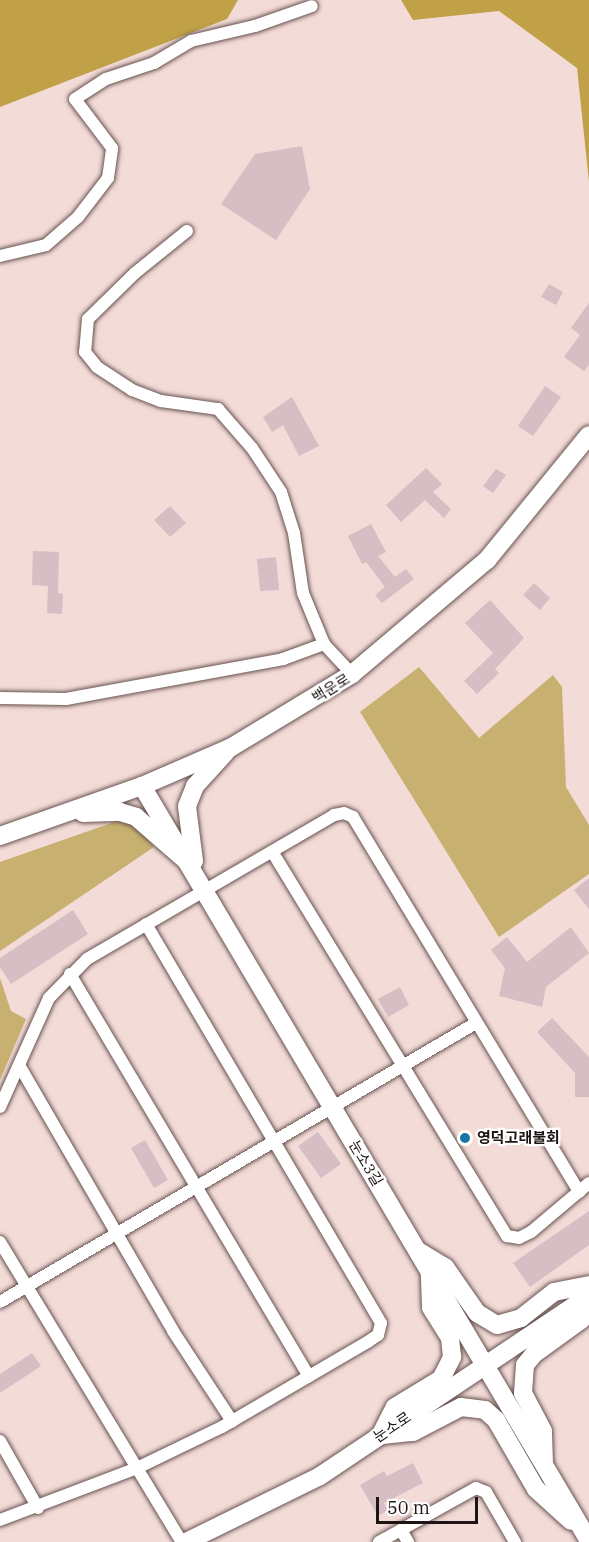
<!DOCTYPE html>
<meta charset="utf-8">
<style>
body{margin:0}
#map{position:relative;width:589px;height:1542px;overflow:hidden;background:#f3dbd7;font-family:"IBM Plex Serif","Noto Sans KR",serif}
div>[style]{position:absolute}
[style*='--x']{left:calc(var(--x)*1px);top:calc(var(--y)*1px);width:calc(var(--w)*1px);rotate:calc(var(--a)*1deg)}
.green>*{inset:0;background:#c8b170}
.forest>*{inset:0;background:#c0a147}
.building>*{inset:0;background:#d5bec4}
.roads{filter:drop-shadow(0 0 2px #675350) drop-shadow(0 0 2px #675350)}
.street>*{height:12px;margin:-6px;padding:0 6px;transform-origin:6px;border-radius:6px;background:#fff}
.secondary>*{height:18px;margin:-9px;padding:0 9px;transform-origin:9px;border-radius:9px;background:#fff}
.dots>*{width:16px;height:16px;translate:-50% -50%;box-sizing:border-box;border:3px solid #fff;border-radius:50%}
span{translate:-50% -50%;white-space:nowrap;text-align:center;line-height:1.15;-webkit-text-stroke:4.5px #fff;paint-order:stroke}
.street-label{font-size:15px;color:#1d1514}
.poi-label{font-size:15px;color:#1d1514;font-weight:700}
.left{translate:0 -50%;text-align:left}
.scale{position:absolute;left:376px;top:1497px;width:102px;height:27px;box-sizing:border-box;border:3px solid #1d1514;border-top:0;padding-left:8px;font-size:18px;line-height:21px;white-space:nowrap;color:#1d1514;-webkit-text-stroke:4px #fff;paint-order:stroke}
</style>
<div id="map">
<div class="green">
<div style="clip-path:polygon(419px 667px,479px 738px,553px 675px,562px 687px,566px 787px,589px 825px,589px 874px,499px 937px,360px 712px)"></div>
<div style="clip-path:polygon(120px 820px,137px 826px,154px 847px,0 951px,0 862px)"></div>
<div style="clip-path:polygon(0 978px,11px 1011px,26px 1019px,0 1080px)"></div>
</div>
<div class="forest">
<div style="clip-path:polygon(0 0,238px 0,227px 19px,0 107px)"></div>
<div style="clip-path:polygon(401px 0,589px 0,589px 182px,577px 68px,499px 11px,413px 20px)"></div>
</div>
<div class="building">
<div style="clip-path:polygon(302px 146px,310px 189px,276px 240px,221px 204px,255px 154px)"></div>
<div style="clip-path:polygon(549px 284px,563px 292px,556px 305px,541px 297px)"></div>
<div style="clip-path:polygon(589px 303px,589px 365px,584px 371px,564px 357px,580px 335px,571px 328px)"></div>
<div style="clip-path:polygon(545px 386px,561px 397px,533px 436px,518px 426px)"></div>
<div style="clip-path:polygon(292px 397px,319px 446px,299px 456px,283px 425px,272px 432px,263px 417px)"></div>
<div style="clip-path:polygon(426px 468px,442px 484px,433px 492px,451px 509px,444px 518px,425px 500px,401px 522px,386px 505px)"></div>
<div style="clip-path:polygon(496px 469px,506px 475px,493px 493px,483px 486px)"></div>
<div style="clip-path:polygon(170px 506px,186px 523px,170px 537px,154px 520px)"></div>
<div style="clip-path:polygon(371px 524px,386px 552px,378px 556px,395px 577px,406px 569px,414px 579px,382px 603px,375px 595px,385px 587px,366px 562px,362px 564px,348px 536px)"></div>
<div style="clip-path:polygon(33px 551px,59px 552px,58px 593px,63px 594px,62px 614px,47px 613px,48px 586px,32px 585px)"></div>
<div style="clip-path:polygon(276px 557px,279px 590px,260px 591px,257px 559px)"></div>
<div style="clip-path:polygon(534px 583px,550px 598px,540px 610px,523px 595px)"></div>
<div style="clip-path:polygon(490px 600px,524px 638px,495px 669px,499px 673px,477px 694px,464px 681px,493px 653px,465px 623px)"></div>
<div style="clip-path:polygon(589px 878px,589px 909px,574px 890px)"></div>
<div style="clip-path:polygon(73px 910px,88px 934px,11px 984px,0 967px,0 958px)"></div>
<div style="clip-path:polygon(571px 927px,589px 953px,546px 987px,542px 1007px,499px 996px,505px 968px,491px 950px,507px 937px,527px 962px)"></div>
<div style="clip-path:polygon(400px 987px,409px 1005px,388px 1017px,378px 999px)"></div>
<div style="clip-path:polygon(552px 1018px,589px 1057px,589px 1097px,575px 1097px,575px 1073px,537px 1032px)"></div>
<div style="clip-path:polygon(318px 1132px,341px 1164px,321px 1178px,298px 1146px)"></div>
<div style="clip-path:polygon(145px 1140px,168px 1180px,154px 1188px,131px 1148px)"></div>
<div style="clip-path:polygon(589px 1211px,589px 1245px,530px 1287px,513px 1263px)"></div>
<div style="clip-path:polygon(32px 1353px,41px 1366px,0 1393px,0 1374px)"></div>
<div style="clip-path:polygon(413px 1463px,423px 1483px,384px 1503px,388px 1510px,378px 1516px,360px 1485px,384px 1471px,387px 1476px)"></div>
</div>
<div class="roads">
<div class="street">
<div style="--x:187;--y:231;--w:67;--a:141.1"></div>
<div style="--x:135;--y:273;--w:66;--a:135.6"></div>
<div style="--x:88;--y:319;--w:33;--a:95"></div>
<div style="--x:85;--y:352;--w:19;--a:51"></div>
<div style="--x:97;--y:367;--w:42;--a:33.3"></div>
<div style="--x:132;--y:390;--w:31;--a:21"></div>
<div style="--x:161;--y:401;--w:58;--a:8"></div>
<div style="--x:218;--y:409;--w:52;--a:48.9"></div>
<div style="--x:252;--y:448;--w:53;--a:56.6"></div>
<div style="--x:281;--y:492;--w:43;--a:72.4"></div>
<div style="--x:294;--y:533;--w:61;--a:81.5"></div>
<div style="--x:303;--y:593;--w:55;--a:67.6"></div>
<div style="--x:324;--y:644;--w:41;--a:47"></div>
<div style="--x:0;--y:256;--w:47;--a:-13.4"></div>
<div style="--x:46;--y:245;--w:43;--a:-41.2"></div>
<div style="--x:78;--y:217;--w:49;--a:-52.4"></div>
<div style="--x:108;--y:178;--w:30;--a:-82"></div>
<div style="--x:112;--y:148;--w:61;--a:-127.1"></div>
<div style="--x:75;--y:99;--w:37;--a:-33"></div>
<div style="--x:106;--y:79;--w:51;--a:-18.4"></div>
<div style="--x:154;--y:63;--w:43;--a:-30.7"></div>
<div style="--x:191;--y:41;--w:66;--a:-13.2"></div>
<div style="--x:255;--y:26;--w:60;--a:-19.3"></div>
<div style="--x:0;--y:698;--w:66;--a:0.9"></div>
<div style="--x:66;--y:699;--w:221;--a:-10.4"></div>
<div style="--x:283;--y:659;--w:44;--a:-20.1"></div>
<div style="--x:273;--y:853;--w:449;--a:58.6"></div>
<div style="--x:507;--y:1236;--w:12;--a:9"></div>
<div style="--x:519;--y:1238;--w:13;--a:-27"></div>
<div style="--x:531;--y:1232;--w:76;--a:-40.2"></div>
<div style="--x:70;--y:974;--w:468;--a:59.3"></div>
<div style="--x:19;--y:1065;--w:307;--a:59.9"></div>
<div style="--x:173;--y:1331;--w:108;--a:56.8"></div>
<div style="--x:0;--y:1107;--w:120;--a:-65.8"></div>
<div style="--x:49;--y:998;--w:54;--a:-45.7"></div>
<div style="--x:87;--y:959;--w:286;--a:-30.2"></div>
<div style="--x:334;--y:815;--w:10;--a:-11"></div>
<div style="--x:344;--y:813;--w:10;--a:24"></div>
<div style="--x:353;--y:817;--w:438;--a:58.9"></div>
<div style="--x:0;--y:1242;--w:351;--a:58.8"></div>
<div style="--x:0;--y:1302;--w:552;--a:-30.38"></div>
<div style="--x:0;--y:1441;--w:77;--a:60.4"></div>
<div style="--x:0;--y:1520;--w:147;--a:-20.8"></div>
<div style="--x:137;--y:1468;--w:94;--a:-25.8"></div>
<div style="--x:222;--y:1427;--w:170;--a:-30.3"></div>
<div style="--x:369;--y:1341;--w:11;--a:-34"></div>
<div style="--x:378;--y:1335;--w:12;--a:-76"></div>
<div style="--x:381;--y:1323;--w:463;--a:-120.5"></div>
<div style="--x:401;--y:1530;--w:14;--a:60"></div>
<div style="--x:379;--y:1542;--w:111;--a:-29.1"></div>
<div style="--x:476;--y:1488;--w:11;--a:22"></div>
<div style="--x:486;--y:1492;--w:58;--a:59.9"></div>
</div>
<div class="secondary">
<div style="--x:142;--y:786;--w:877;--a:59.37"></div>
<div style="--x:83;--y:813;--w:37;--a:-2"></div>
<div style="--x:120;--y:812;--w:17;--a:17"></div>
<div style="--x:136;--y:817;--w:70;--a:41"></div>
<div style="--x:189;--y:863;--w:5;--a:-22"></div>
<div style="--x:194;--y:861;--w:55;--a:-97.3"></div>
<div style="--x:187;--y:806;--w:22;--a:-68"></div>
<div style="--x:195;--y:786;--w:45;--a:-47.7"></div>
<div style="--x:0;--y:836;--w:151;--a:-19.4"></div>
<div style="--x:142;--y:786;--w:96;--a:-23.4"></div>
<div style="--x:230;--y:748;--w:143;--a:-31.2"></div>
<div style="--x:352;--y:674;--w:177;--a:-40.2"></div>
<div style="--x:487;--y:560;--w:161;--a:-50.8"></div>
<div style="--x:418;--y:1251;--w:31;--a:31"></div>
<div style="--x:445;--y:1267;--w:56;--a:55.2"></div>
<div style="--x:477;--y:1313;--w:23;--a:31"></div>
<div style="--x:497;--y:1325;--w:25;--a:-16"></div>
<div style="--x:521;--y:1318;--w:42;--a:-38.2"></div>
<div style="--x:554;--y:1292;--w:36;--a:-11"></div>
<div style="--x:381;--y:1434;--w:30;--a:-63"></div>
<div style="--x:395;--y:1407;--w:54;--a:-31.3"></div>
<div style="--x:441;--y:1379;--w:25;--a:-63"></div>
<div style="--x:452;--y:1357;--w:19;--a:-96"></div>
<div style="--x:450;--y:1338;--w:36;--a:-122"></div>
<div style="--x:431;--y:1307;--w:33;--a:-92"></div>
<div style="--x:382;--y:1435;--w:31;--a:-6"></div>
<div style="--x:413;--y:1432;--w:54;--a:-27.5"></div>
<div style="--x:461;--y:1407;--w:24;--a:7"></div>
<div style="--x:485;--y:1410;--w:15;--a:42"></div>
<div style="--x:496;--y:1420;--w:80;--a:59.9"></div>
<div style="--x:536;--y:1489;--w:47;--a:42.4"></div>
<div style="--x:544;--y:1463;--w:32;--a:-92"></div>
<div style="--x:543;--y:1431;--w:43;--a:-117.8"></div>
<div style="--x:523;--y:1393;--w:28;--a:-86"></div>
<div style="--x:525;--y:1365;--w:14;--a:-51"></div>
<div style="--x:534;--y:1354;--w:58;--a:-35.9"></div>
<div style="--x:581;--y:1320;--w:15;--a:-58"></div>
<div style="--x:186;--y:1542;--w:149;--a:-26.2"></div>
<div style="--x:320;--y:1476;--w:324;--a:-33.8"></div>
</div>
</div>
<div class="dots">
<div style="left:465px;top:1138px;background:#1576a3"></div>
</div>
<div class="street-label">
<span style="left:331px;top:688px;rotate:-32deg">백운로</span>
<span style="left:366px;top:1163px;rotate:59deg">눈소3길</span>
<span style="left:392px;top:1427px;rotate:-34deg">눈소로</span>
</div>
<div class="poi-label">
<span class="left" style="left:477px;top:1138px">영덕고래불회</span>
</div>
<div class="scale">50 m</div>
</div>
